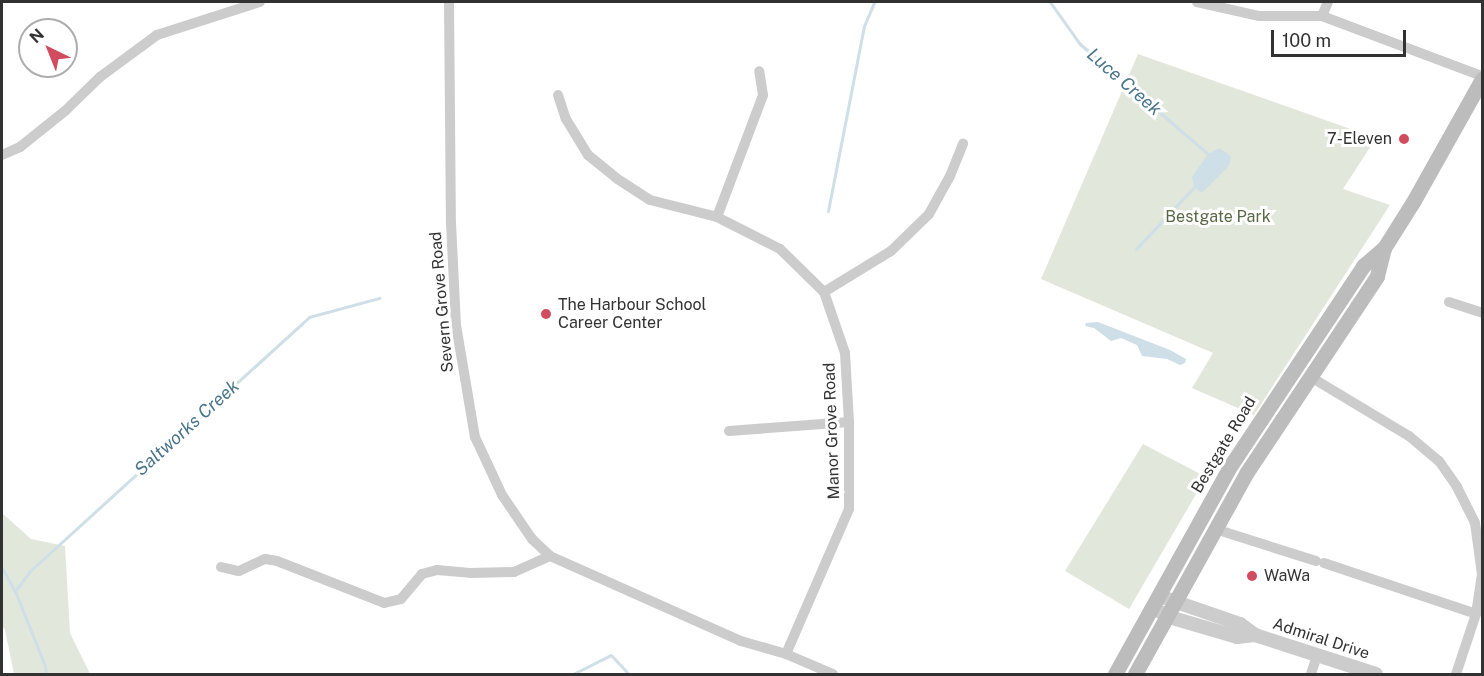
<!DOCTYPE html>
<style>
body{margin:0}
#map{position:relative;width:1484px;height:676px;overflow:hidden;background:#fff;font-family:"Public Sans",sans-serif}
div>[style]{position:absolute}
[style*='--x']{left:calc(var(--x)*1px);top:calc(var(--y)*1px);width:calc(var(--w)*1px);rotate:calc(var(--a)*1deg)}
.green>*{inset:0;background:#e2e7dc}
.water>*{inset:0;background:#cedfe7}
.stream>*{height:3px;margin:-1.5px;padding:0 1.5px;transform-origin:1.5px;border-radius:1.5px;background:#cedfe7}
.minor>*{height:10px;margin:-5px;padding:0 5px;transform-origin:5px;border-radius:5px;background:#ccc}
.tertiary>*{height:14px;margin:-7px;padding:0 7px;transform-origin:7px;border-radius:7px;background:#ccc}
.secondary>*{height:15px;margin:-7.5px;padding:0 7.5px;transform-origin:7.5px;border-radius:7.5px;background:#bcbcbc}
.dots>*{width:16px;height:16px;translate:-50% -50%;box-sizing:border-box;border:3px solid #fff;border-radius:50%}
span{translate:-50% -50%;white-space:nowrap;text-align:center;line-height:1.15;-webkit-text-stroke:6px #fff;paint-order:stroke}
.poi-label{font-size:16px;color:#323232}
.right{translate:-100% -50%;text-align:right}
.left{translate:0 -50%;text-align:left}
.park-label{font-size:16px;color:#576844}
.street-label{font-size:16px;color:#323232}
.water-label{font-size:18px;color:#49758a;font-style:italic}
.frame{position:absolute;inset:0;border:3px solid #323232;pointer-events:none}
.north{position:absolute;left:18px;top:18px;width:60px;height:60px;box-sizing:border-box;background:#fff;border:2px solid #adadad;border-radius:50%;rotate:317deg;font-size:16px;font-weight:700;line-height:24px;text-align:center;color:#323232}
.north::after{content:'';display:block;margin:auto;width:21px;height:27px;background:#d04c5e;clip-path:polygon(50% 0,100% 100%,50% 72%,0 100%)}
.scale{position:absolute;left:1271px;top:30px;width:135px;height:27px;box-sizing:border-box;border:3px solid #323232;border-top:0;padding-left:8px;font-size:18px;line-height:21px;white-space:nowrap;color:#323232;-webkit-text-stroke:4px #fff;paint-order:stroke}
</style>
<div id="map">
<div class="green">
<div style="clip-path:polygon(1138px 54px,1376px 138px,1343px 189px,1390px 205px,1254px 415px,1192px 388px,1213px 353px,1041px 279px)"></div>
<div style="clip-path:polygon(1143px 444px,1206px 477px,1129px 609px,1065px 571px)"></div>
<div style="clip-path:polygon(2px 513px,31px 539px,65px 546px,70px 633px,90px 674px,14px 674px,5px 630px,2px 626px)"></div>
</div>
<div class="water">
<div style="clip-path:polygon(1219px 148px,1231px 156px,1229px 166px,1202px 193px,1194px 187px,1192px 177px,1208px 154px)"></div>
<div style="clip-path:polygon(1098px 322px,1170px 350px,1186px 359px,1185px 363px,1180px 365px,1167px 359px,1142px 356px,1137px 345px,1121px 338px,1111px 341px,1094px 328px,1085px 326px,1086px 323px)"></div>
</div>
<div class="stream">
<div style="--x:1050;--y:2;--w:52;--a:54.5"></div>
<div style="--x:1080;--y:44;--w:169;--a:40.7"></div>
<div style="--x:828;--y:211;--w:188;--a:-79"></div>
<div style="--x:864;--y:26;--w:26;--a:-67"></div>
<div style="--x:1136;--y:249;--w:85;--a:-46.9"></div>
<div style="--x:2;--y:568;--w:26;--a:61"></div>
<div style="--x:15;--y:591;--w:81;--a:68.2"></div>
<div style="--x:45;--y:666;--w:8;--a:83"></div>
<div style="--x:15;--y:591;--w:25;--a:-53"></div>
<div style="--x:30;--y:571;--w:377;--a:-42.3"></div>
<div style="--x:309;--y:317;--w:73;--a:-15.2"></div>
<div style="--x:573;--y:674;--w:42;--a:-26.6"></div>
<div style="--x:611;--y:655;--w:26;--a:47"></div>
</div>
<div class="minor">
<div style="--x:449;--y:2;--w:221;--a:89.5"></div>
<div style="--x:451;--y:223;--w:102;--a:87.2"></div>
<div style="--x:456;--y:325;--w:114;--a:80.4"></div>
<div style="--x:475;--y:437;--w:64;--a:65"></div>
<div style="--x:502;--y:495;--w:53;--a:55.7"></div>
<div style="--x:532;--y:539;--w:25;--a:43"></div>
<div style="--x:550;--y:556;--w:209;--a:24"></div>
<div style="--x:741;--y:641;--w:47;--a:16.1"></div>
<div style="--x:786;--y:654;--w:51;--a:23.1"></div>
<div style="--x:1197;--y:2;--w:64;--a:12.7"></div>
<div style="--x:1259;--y:16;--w:63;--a:0"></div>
<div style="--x:1322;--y:16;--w:171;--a:20.6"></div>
<div style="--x:1322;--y:16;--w:15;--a:-67"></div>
<div style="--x:558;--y:95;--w:25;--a:72"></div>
<div style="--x:566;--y:119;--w:42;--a:58.6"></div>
<div style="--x:588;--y:155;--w:36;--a:39"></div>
<div style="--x:616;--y:178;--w:40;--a:32.9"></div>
<div style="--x:650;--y:200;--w:69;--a:14.2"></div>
<div style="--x:717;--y:217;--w:71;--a:26.9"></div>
<div style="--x:780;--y:249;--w:62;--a:44.3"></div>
<div style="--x:824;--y:292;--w:65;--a:71"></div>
<div style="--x:845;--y:353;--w:69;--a:86.7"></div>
<div style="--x:849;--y:422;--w:87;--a:90"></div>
<div style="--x:849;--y:509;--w:158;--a:113.5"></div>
<div style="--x:2;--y:155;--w:20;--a:-24"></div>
<div style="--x:20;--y:147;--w:58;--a:-38.7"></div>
<div style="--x:65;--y:111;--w:49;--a:-44.2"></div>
<div style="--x:100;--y:77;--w:71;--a:-36.4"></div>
<div style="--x:157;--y:35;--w:108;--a:-17.8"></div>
<div style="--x:717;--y:217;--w:130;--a:-69.3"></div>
<div style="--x:763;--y:95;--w:24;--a:-99"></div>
<div style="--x:824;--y:292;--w:79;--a:-31.5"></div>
<div style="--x:891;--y:251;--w:53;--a:-44.2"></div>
<div style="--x:929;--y:214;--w:43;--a:-61.1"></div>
<div style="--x:950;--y:176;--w:35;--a:-68"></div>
<div style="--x:1449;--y:302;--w:35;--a:18"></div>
<div style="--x:1309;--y:376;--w:117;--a:31"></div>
<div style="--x:1409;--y:436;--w:39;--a:40"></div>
<div style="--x:1439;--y:461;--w:32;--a:55"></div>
<div style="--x:1457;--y:487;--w:40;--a:63.4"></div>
<div style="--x:1475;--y:523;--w:51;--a:82.2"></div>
<div style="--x:1482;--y:574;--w:40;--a:98.5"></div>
<div style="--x:1476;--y:614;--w:63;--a:108.4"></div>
<div style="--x:729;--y:431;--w:120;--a:-4.3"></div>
<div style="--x:1215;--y:529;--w:106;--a:17.6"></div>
<div style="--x:1324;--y:563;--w:160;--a:18.5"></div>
<div style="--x:221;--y:567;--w:18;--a:13"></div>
<div style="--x:239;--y:571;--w:29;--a:-25"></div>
<div style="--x:265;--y:559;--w:12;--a:9"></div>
<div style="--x:277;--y:561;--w:115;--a:21.4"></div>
<div style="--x:384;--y:603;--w:17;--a:-13"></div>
<div style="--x:401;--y:599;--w:33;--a:-50"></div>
<div style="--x:422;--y:574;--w:16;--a:-15"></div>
<div style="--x:437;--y:570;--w:33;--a:5"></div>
<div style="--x:470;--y:573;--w:44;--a:-1.3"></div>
<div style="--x:514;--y:572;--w:39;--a:-24"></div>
<div style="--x:1311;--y:674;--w:20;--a:-72"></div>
</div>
<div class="tertiary">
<div style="--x:1159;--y:596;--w:86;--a:19.1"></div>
<div style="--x:1240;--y:624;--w:19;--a:36"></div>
<div style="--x:1255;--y:635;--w:127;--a:17.9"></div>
<div style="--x:1152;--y:608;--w:26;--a:25"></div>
<div style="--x:1176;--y:619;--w:64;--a:16.4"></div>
<div style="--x:1237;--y:637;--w:18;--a:-6"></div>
</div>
<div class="secondary">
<div style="--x:1115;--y:674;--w:239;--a:-61"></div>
<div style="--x:1231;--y:465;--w:239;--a:-56.4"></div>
<div style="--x:1363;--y:266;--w:28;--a:-41"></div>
<div style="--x:1384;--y:248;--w:54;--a:-57.8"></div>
<div style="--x:1413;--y:202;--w:141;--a:-60.7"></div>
<div style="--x:1135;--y:674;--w:231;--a:-61"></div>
<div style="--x:1247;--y:472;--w:235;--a:-56.4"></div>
<div style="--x:1377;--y:276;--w:29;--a:-76"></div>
</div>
<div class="dots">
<div style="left:1404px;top:139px;background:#d04c5e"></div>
<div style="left:546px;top:314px;background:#d04c5e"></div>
<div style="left:1252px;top:576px;background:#d04c5e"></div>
</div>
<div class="poi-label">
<span class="right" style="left:1392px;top:139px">7-Eleven</span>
<span class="left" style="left:558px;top:314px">The Harbour School<br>Career Center</span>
<span class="left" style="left:1264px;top:576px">WaWa</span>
</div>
<div class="park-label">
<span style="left:1218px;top:217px">Bestgate Park</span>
</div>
<div class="street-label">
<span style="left:442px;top:302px;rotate:-95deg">Severn Grove Road</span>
<span style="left:832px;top:431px;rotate:-92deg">Manor Grove Road</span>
<span style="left:1224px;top:445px;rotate:-59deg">Bestgate Road</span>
<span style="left:1321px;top:639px;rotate:18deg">Admiral Drive</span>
</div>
<div class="water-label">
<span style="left:1124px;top:82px;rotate:41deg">Luce Creek</span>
<span style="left:187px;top:428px;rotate:-42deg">Saltworks Creek</span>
</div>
<div class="frame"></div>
<div class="north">N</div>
<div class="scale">100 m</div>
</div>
